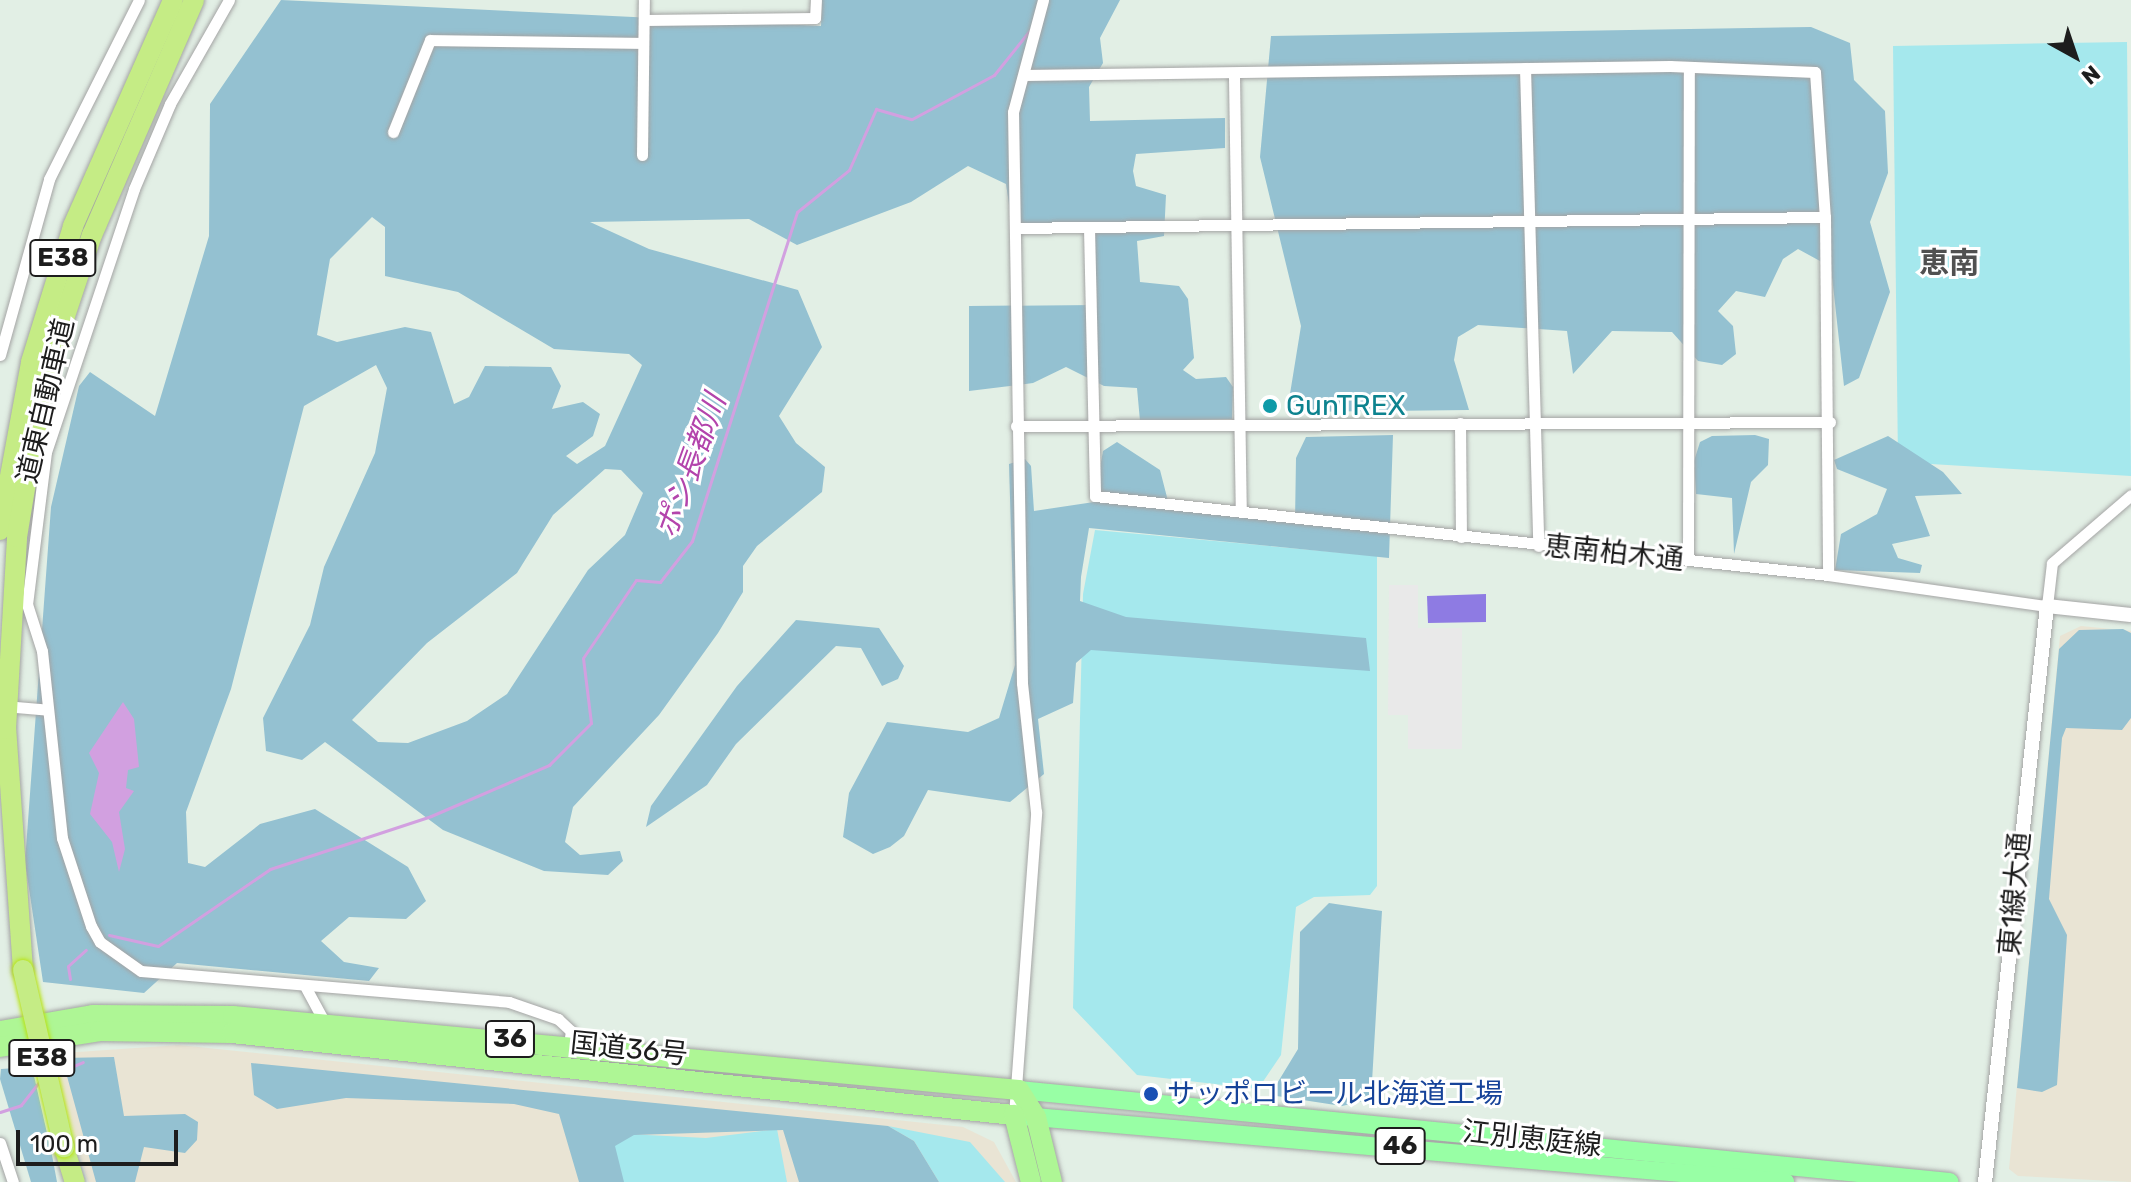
<!DOCTYPE html>
<meta charset="utf-8">
<style>
body{margin:0}
#map{position:relative;width:2131px;height:1182px;overflow:hidden;background:#e2efe5;font-family:Rubik,"Noto Sans JP",sans-serif}
div>[style]{position:absolute}
[style*='--x']{left:calc(var(--x)*1px);top:calc(var(--y)*1px);width:calc(var(--w)*1px);rotate:calc(var(--a)*1deg)}
.industrial>*{inset:0;background:#e9e4d4}
.grass>*{inset:0;background:#a5e8ed}
.forest>*{inset:0;background:#94c1d1}
.pitch>*{inset:0;background:#8e7be3}
.parking>*{inset:0;background:#e9e9e9}
.water>*{inset:0;background:#d2a0e0}
.stream>*{height:3px;margin:-1.5px;padding:0 1.5px;transform-origin:1.5px;border-radius:1.5px;background:#d2a0e0}
.roads{filter:drop-shadow(0 0 2px #a4a4a4) drop-shadow(0 0 2px #a4a4a4)}
.minor>*{height:11px;margin:-5.5px;padding:0 5.5px;transform-origin:5.5px;border-radius:5.5px;background:#fff}
.tertiary>*{height:14px;margin:-7px;padding:0 7px;transform-origin:7px;border-radius:7px;background:#fff}
.primary>*{height:18px;margin:-9px;padding:0 9px;transform-origin:9px;border-radius:9px;background:#98ffa5}
.trunk>*{height:20px;margin:-10px;padding:0 10px;transform-origin:10px;border-radius:10px;background:#aef695}
.motorway>*{height:20px;margin:-10px;padding:0 10px;transform-origin:10px;border-radius:10px;background:#c5ec85}
.bridges{filter:drop-shadow(0 0 2px #b7e319) drop-shadow(0 0 2px #b7e319)}
.motorway-bridge>*{height:20px;margin:-10px;padding:0 10px;transform-origin:10px;border-radius:10px;background:#c5ec85}
.dots>*{width:22px;height:22px;translate:-50% -50%;box-sizing:border-box;border:4px solid #fff;border-radius:50%}
span{translate:-50% -50%;white-space:nowrap;text-align:center;line-height:1.15;-webkit-text-stroke:6px #fff;paint-order:stroke}
.shield-label span{padding:2px 6px;background:#fff;border:2px solid;border-radius:6px;-webkit-text-stroke-width:0}
.shield-label{font-size:26px;color:#1d1d1d;font-weight:700}
.street-label{font-size:28px;color:#1d1d1d}
.culture-label{font-size:28px;color:#0d838f}
.left{translate:0 -50%;text-align:left}
.transit-label{font-size:28px;color:#164399}
.neighbourhood-label{font-size:30px;color:#505050;font-weight:700}
.water-label{font-size:30px;color:#b344ac;font-style:italic}
.north{position:absolute;left:2035px;top:16px;width:80px;height:80px;-webkit-text-stroke:6px #fff;paint-order:stroke;rotate:140deg;font-size:22px;font-weight:700;line-height:32px;text-align:center;color:#1d1d1d}
.north::after{content:'';display:block;margin:auto;width:28px;height:36px;background:#1d1d1d;clip-path:polygon(50% 0,100% 100%,50% 72%,0 100%)}
.scale{position:absolute;left:16px;top:1130px;width:162px;height:36px;box-sizing:border-box;border:4px solid #1d1d1d;border-top:0;padding-left:10px;font-size:24px;line-height:28px;white-space:nowrap;color:#1d1d1d;-webkit-text-stroke:6px #fff;paint-order:stroke}
</style>
<div id="map">
<div class="industrial">
<div style="clip-path:polygon(2081px 626px,2131px 631px,2131px 1182px,2018px 1176px,2009px 1169px,2060px 636px)"></div>
<div style="clip-path:polygon(179px 1045px,963px 1127px,994px 1142px,1016px 1182px,88px 1182px,49px 1054px)"></div>
</div>
<div class="grass">
<div style="clip-path:polygon(2127px 42px,2131px 476px,1898px 462px,1893px 46px)"></div>
<div style="clip-path:polygon(1095px 530px,1377px 556px,1377px 886px,1370px 895px,1314px 897px,1296px 907px,1281px 1055px,1258px 1089px,1137px 1075px,1073px 1008px,1083px 594px)"></div>
<div style="clip-path:polygon(888px 1126px,970px 1142px,1005px 1182px,939px 1182px,914px 1141px)"></div>
<div style="clip-path:polygon(777px 1129px,787px 1182px,619px 1182px,613px 1141px,627px 1134px,706px 1138px)"></div>
</div>
<div class="forest">
<div style="clip-path:polygon(evenodd,281px 0,821px 26px,822px 0,1120px 0,1100px 38px,1103px 63px,1089px 87px,1090px 121px,1225px 118px,1225px 148px,1136px 154px,1133px 171px,1136px 186px,1166px 195px,1164px 236px,1137px 241px,1140px 282px,1179px 286px,1188px 299px,1194px 358px,1183px 370px,1196px 379px,1226px 377px,1233px 387px,1232px 419px,1140px 421px,1137px 388px,1104px 386px,1066px 367px,1033px 383px,969px 391px,969px 306px,1097px 305px,1094px 223px,1022px 224px,1010px 211px,1006px 184px,968px 166px,911px 202px,797px 245px,749px 219px,590px 222px,649px 249px,798px 290px,822px 347px,779px 416px,796px 443px,825px 467px,822px 492px,757px 546px,743px 566px,743px 592px,718px 633px,659px 715px,573px 807px,565px 842px,580px 855px,620px 851px,623px 861px,608px 875px,544px 871px,443px 830px,325px 742px,302px 760px,266px 751px,263px 718px,310px 625px,324px 567px,375px 453px,387px 388px,376px 365px,304px 406px,231px 689px,186px 812px,188px 863px,205px 867px,260px 824px,315px 809px,408px 867px,426px 901px,406px 919px,349px 917px,321px 941px,344px 962px,379px 968px,369px 981px,177px 963px,144px 993px,43px 982px,25px 862px,51px 507px,79px 386px,90px 372px,155px 416px,209px 236px,210px 104px,281px 0,372px 217px,385px 227px,385px 276px,458px 292px,554px 349px,629px 354px,642px 365px,605px 446px,577px 464px,566px 456px,593px 436px,600px 414px,583px 402px,552px 409px,561px 386px,551px 367px,485px 366px,469px 397px,454px 404px,431px 332px,405px 327px,337px 342px,317px 335px,330px 259px,372px 217px,281px 0,605px 469px,621px 470px,643px 493px,625px 535px,588px 570px,507px 694px,467px 721px,408px 743px,378px 742px,352px 720px,427px 643px,517px 573px,553px 515px,605px 469px)"></div>
<div style="clip-path:polygon(1811px 27px,1850px 43px,1854px 80px,1885px 111px,1888px 173px,1870px 222px,1890px 292px,1859px 378px,1844px 386px,1831px 267px,1798px 249px,1783px 259px,1765px 297px,1736px 291px,1718px 311px,1733px 326px,1736px 354px,1722px 365px,1698px 361px,1672px 332px,1612px 331px,1573px 374px,1567px 331px,1478px 325px,1458px 337px,1454px 360px,1469px 410px,1295px 412px,1289px 400px,1301px 326px,1260px 157px,1271px 36px)"></div>
<div style="clip-path:polygon(1393px 435px,1389px 558px,1089px 528px,1081px 577px,1080px 601px,1126px 617px,1366px 638px,1370px 671px,1091px 650px,1076px 663px,1073px 703px,1038px 719px,1044px 774px,1010px 802px,928px 790px,904px 836px,890px 847px,873px 854px,843px 837px,849px 793px,887px 722px,968px 732px,999px 718px,1015px 665px,1009px 464px,1025px 459px,1031px 466px,1034px 511px,1094px 502px,1103px 451px,1117px 442px,1160px 470px,1170px 509px,1295px 521px,1296px 458px,1306px 437px)"></div>
<div style="clip-path:polygon(1755px 435px,1769px 439px,1768px 465px,1751px 482px,1734px 554px,1732px 498px,1696px 494px,1694px 461px,1700px 442px,1712px 436px)"></div>
<div style="clip-path:polygon(1888px 436px,1943px 472px,1962px 494px,1915px 496px,1930px 536px,1892px 544px,1898px 558px,1922px 565px,1920px 573px,1835px 570px,1841px 534px,1877px 514px,1887px 489px,1837px 469px,1834px 460px)"></div>
<div style="clip-path:polygon(796px 620px,879px 628px,904px 666px,898px 679px,882px 686px,861px 648px,836px 646px,736px 744px,707px 785px,646px 827px,651px 806px,737px 686px)"></div>
<div style="clip-path:polygon(2123px 629px,2131px 633px,2131px 718px,2122px 730px,2066px 728px,2062px 738px,2049px 899px,2067px 935px,2057px 1085px,2042px 1092px,2017px 1088px,2059px 649px,2079px 630px)"></div>
<div style="clip-path:polygon(1329px 903px,1382px 911px,1371px 1099px,1342px 1106px,1270px 1095px,1298px 1049px,1300px 932px)"></div>
<div style="clip-path:polygon(114px 1057px,124px 1116px,185px 1114px,198px 1122px,197px 1140px,185px 1153px,144px 1147px,135px 1182px,96px 1182px,62px 1058px)"></div>
<div style="clip-path:polygon(251px 1063px,888px 1126px,914px 1141px,939px 1182px,799px 1182px,783px 1130px,634px 1135px,615px 1146px,624px 1182px,579px 1182px,559px 1114px,514px 1104px,346px 1098px,277px 1109px,254px 1095px)"></div>
<div style="clip-path:polygon(32px 1067px,52px 1155px,57px 1182px,31px 1182px,0 1079px,1px 1069px)"></div>
</div>
<div class="pitch">
<div style="clip-path:polygon(1486px 594px,1486px 622px,1428px 623px,1427px 596px)"></div>
</div>
<div class="parking">
<div style="clip-path:polygon(1389px 585px,1418px 585px,1418px 628px,1462px 628px,1462px 749px,1408px 749px,1408px 715px,1388px 715px)"></div>
</div>
<div class="water">
<div style="clip-path:polygon(123px 702px,134px 719px,139px 767px,128px 770px,126px 788px,134px 791px,119px 812px,125px 849px,119px 872px,112px 842px,90px 814px,99px 773px,89px 753px)"></div>
</div>
<div class="stream">
<div style="--x:109;--y:935;--w:50;--a:12.7"></div>
<div style="--x:158;--y:946;--w:136;--a:-34.5"></div>
<div style="--x:270;--y:869;--w:169;--a:-18.2"></div>
<div style="--x:431;--y:816;--w:129;--a:-23.4"></div>
<div style="--x:549;--y:765;--w:59;--a:-45"></div>
<div style="--x:591;--y:723;--w:65;--a:-97"></div>
<div style="--x:583;--y:658;--w:94;--a:-55.8"></div>
<div style="--x:636;--y:580;--w:24;--a:5"></div>
<div style="--x:660;--y:582;--w:52;--a:-52"></div>
<div style="--x:692;--y:541;--w:345;--a:-72.3"></div>
<div style="--x:797;--y:212;--w:67;--a:-38.9"></div>
<div style="--x:849;--y:170;--w:67;--a:-66.1"></div>
<div style="--x:876;--y:109;--w:37;--a:16"></div>
<div style="--x:912;--y:119;--w:93;--a:-28.2"></div>
<div style="--x:994;--y:75;--w:58;--a:-51.3"></div>
<div style="--x:70;--y:979;--w:13;--a:-99"></div>
<div style="--x:68;--y:966;--w:24;--a:-42"></div>
<div style="--x:57;--y:1073;--w:28;--a:-23"></div>
<div style="--x:0;--y:1112;--w:22;--a:-18"></div>
<div style="--x:21;--y:1105;--w:34;--a:-52"></div>
</div>
<div class="roads">
<div class="minor">
<div style="--x:229;--y:0;--w:120;--a:119.6"></div>
<div style="--x:170;--y:104;--w:92;--a:113"></div>
<div style="--x:134;--y:189;--w:277;--a:108.5"></div>
<div style="--x:46;--y:452;--w:153;--a:97.1"></div>
<div style="--x:27;--y:604;--w:49;--a:72.3"></div>
<div style="--x:42;--y:651;--w:188;--a:83.9"></div>
<div style="--x:62;--y:838;--w:93;--a:71.8"></div>
<div style="--x:91;--y:926;--w:18;--a:61"></div>
<div style="--x:100;--y:942;--w:50;--a:35.3"></div>
<div style="--x:141;--y:971;--w:369;--a:4.8"></div>
<div style="--x:509;--y:1002;--w:52;--a:19.1"></div>
<div style="--x:558;--y:1019;--w:18;--a:43"></div>
<div style="--x:571;--y:1031;--w:12;--a:99"></div>
<div style="--x:644;--y:20;--w:171;--a:-0.7"></div>
<div style="--x:815;--y:18;--w:18;--a:-87"></div>
<div style="--x:1525;--y:68;--w:478;--a:88.4"></div>
<div style="--x:1024;--y:75;--w:646;--a:-0.8"></div>
<div style="--x:1670;--y:66;--w:145;--a:2.4"></div>
<div style="--x:1815;--y:72;--w:145;--a:86.1"></div>
<div style="--x:1825;--y:217;--w:358;--a:89.5"></div>
<div style="--x:1234;--y:77;--w:433;--a:89.1"></div>
<div style="--x:393;--y:132;--w:99;--a:-68.1"></div>
<div style="--x:430;--y:40;--w:212;--a:0.8"></div>
<div style="--x:642;--y:155;--w:155;--a:-89.3"></div>
<div style="--x:1016;--y:228;--w:809;--a:-0.78"></div>
<div style="--x:1089;--y:228;--w:268;--a:88.7"></div>
<div style="--x:1095;--y:496;--w:737;--a:6.15"></div>
<div style="--x:1828;--y:575;--w:221;--a:8.1"></div>
<div style="--x:2047;--y:606;--w:43;--a:-83.4"></div>
<div style="--x:2052;--y:563;--w:104;--a:-40.7"></div>
<div style="--x:0;--y:355;--w:183;--a:-74.4"></div>
<div style="--x:49;--y:179;--w:200;--a:-63.3"></div>
<div style="--x:1460;--y:423;--w:114;--a:89.5"></div>
<div style="--x:1016;--y:426;--w:814;--a:-0.28"></div>
<div style="--x:1688;--y:560;--w:493;--a:-89.9"></div>
<div style="--x:16;--y:707;--w:32;--a:5"></div>
<div style="--x:306;--y:988;--w:42;--a:61.6"></div>
<div style="--x:1014;--y:1115;--w:304;--a:-85.8"></div>
<div style="--x:1036;--y:812;--w:130;--a:-96.2"></div>
<div style="--x:1022;--y:683;--w:571;--a:-90.9"></div>
<div style="--x:1013;--y:112;--w:116;--a:-75"></div>
<div style="--x:0;--y:1143;--w:41;--a:71.6"></div>
</div>
<div class="tertiary">
<div style="--x:1985;--y:1182;--w:579;--a:-83.86"></div>
<div style="--x:2047;--y:606;--w:84;--a:6.1"></div>
</div>
<div class="primary">
<div style="--x:1019;--y:1090;--w:935;--a:5.65"></div>
<div style="--x:1023;--y:1116;--w:765;--a:4.95"></div>
</div>
<div class="trunk">
<div style="--x:0;--y:1031;--w:94;--a:-9.8"></div>
<div style="--x:93;--y:1015;--w:140;--a:0.4"></div>
<div style="--x:233;--y:1016;--w:789;--a:5.38"></div>
<div style="--x:1019;--y:1090;--w:32;--a:58"></div>
<div style="--x:1036;--y:1117;--w:67;--a:76.2"></div>
<div style="--x:0;--y:1047;--w:101;--a:-9.1"></div>
<div style="--x:100;--y:1031;--w:132;--a:0.9"></div>
<div style="--x:232;--y:1033;--w:786;--a:5.99"></div>
<div style="--x:1014;--y:1115;--w:69;--a:75.8"></div>
</div>
<div class="motorway">
<div style="--x:0;--y:530;--w:171;--a:-79.5"></div>
<div style="--x:31;--y:362;--w:142;--a:-72.8"></div>
<div style="--x:73;--y:226;--w:247;--a:-66.1"></div>
<div style="--x:23;--y:970;--w:242;--a:-94"></div>
<div style="--x:6;--y:729;--w:192;--a:-86.7"></div>
<div style="--x:17;--y:537;--w:86;--a:-80.6"></div>
<div style="--x:31;--y:452;--w:90;--a:-78.4"></div>
<div style="--x:49;--y:364;--w:136;--a:-71.6"></div>
<div style="--x:92;--y:235;--w:256;--a:-66.5"></div>
<div style="--x:64;--y:1147;--w:37;--a:73"></div>
</div>
</div>
<div class="bridges">
<div class="motorway-bridge">
<div style="--x:23;--y:970;--w:182;--a:77"></div>
</div>
</div>
<div class="dots">
<div style="left:1270px;top:406px;background:#0f9aa8"></div>
<div style="left:1151px;top:1094px;background:#1a4fb4"></div>
</div>
<div class="shield-label">
<span style="left:63px;top:258px">E38</span>
<span style="left:510px;top:1039px">36</span>
<span style="left:42px;top:1058px">E38</span>
<span style="left:1400px;top:1146px">46</span>
</div>
<div class="street-label">
<span style="left:46px;top:401px;rotate:-77deg">道東自動車道</span>
<span style="left:1614px;top:553px;rotate:6deg">恵南柏木通</span>
<span style="left:2015px;top:894px;rotate:-85deg">東1線大通</span>
<span style="left:629px;top:1049px;rotate:6deg">国道36号</span>
<span style="left:1532px;top:1139px;rotate:6deg">江別恵庭線</span>
</div>
<div class="culture-label">
<span class="left" style="left:1286px;top:406px">GunTREX</span>
</div>
<div class="transit-label">
<span class="left" style="left:1167px;top:1094px">サッポロビール北海道工場</span>
</div>
<div class="neighbourhood-label">
<span style="left:1949px;top:263px">恵南</span>
</div>
<div class="water-label">
<span style="left:691px;top:466px;rotate:-70deg">ポシ長都川</span>
</div>
<div class="north">N</div>
<div class="scale">100 m</div>
</div>
